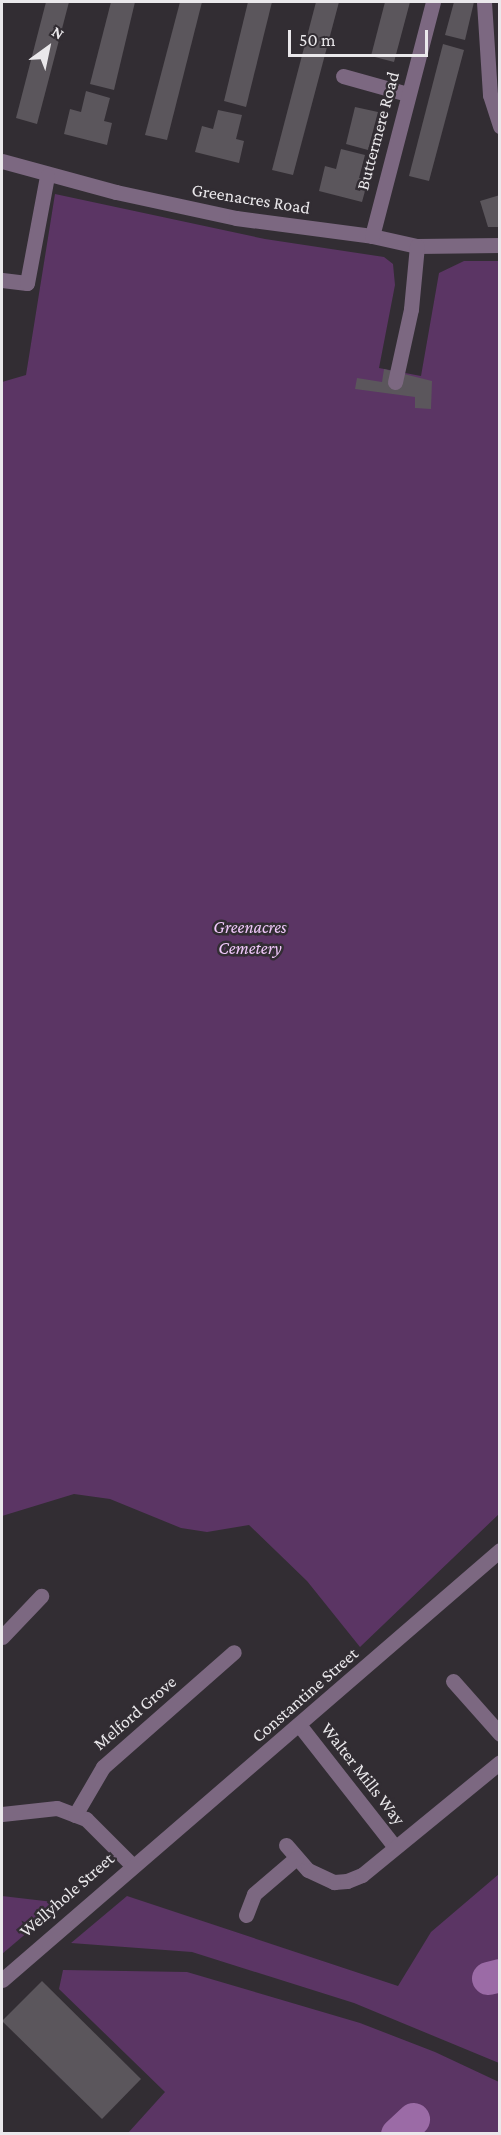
<!DOCTYPE html>
<style>
body{margin:0}
#map{position:relative;width:501px;height:2135px;overflow:hidden;background:#322d33;font-family:"Crimson Pro",serif}
div>[style]{position:absolute}
[style*='--x']{left:calc(var(--x)*1px);top:calc(var(--y)*1px);width:calc(var(--w)*1px);rotate:calc(var(--a)*1deg)}
.green>*{inset:0;background:#5b3564}
.river>*{height:33px;margin:-16.5px;padding:0 16.5px;transform-origin:16.5px;border-radius:16.5px;background:#9b6ba6}
.building>*{inset:0;background:#5b565c}
.minor>*{height:15px;margin:-7.5px;padding:0 7.5px;transform-origin:7.5px;border-radius:7.5px;background:#7c6881}
span{translate:-50% -50%;white-space:nowrap;text-align:center;line-height:1.15;-webkit-text-stroke:5px #322d33;paint-order:stroke}
.street-label{font-size:18px;color:#eae8eb}
.park-label{font-size:18px;color:#f1c9fb;font-style:italic}
.frame{position:absolute;inset:0;border:3px solid #eae8eb;pointer-events:none}
.north{position:absolute;left:18px;top:18px;width:60px;height:60px;-webkit-text-stroke:4px #322d33;paint-order:stroke;rotate:33deg;font-size:16px;font-weight:700;line-height:24px;text-align:center;color:#eae8eb}
.north::after{content:'';display:block;margin:auto;width:21px;height:27px;background:#eae8eb;clip-path:polygon(50% 0,100% 100%,50% 72%,0 100%)}
.scale{position:absolute;left:288px;top:30px;width:140px;height:27px;box-sizing:border-box;border:3px solid #eae8eb;border-top:0;padding-left:8px;font-size:18px;line-height:21px;white-space:nowrap;color:#eae8eb;-webkit-text-stroke:4px #322d33;paint-order:stroke}
</style>
<div id="map">
<div class="green">
<div style="clip-path:polygon(55px 194px,265px 239px,384px 257px,393px 264px,395px 285px,379px 368px,421px 376px,439px 273px,464px 261px,499px 261px,499px 1514px,360px 1647px,307px 1581px,249px 1525px,207px 1532px,181px 1528px,110px 1499px,74px 1494px,2px 1516px,2px 382px,26px 375px)"></div>
<div style="clip-path:polygon(499px 1874px,499px 2063px,354px 2003px,192px 1952px,71px 1943px,127px 1896px,398px 1986px,431px 1932px)"></div>
<div style="clip-path:polygon(2px 1896px,62px 1903px,2px 1954px)"></div>
<div style="clip-path:polygon(63px 1970px,187px 1972px,360px 2023px,435px 2052px,499px 2082px,499px 2133px,128px 2133px,165px 2092px,59px 1989px)"></div>
</div>
<div class="river">
<div style="--x:488;--y:1978;--w:12;--a:-14"></div>
<div style="--x:397;--y:2134;--w:22;--a:-43"></div>
</div>
<div class="building">
<div style="clip-path:polygon(46px 2px,69px 2px,37px 124px,16px 118px)"></div>
<div style="clip-path:polygon(111px 2px,135px 2px,114px 90px,90px 84px)"></div>
<div style="clip-path:polygon(180px 2px,202px 2px,167px 140px,145px 135px)"></div>
<div style="clip-path:polygon(248px 2px,272px 2px,246px 107px,224px 101px)"></div>
<div style="clip-path:polygon(316px 2px,339px 2px,293px 175px,272px 170px)"></div>
<div style="clip-path:polygon(385px 2px,410px 2px,394px 62px,371px 56px)"></div>
<div style="clip-path:polygon(454px 2px,474px 2px,465px 40px,445px 35px)"></div>
<div style="clip-path:polygon(443px 44px,464px 50px,429px 181px,409px 176px)"></div>
<div style="clip-path:polygon(86px 91px,110px 98px,104px 121px,112px 123px,107px 145px,64px 134px,70px 109px,81px 112px)"></div>
<div style="clip-path:polygon(355px 107px,378px 112px,368px 150px,346px 144px)"></div>
<div style="clip-path:polygon(218px 110px,242px 115px,236px 139px,244px 141px,239px 163px,195px 152px,202px 126px,213px 129px)"></div>
<div style="clip-path:polygon(341px 149px,365px 155px,359px 178px,368px 180px,362px 202px,319px 191px,325px 166px,336px 169px)"></div>
<div style="clip-path:polygon(500px 195px,500px 227px,488px 227px,480px 201px)"></div>
<div style="clip-path:polygon(384px 369px,432px 381px,431px 409px,415px 408px,415px 397px,355px 389px,357px 378px,382px 382px)"></div>
<div style="clip-path:polygon(42px 1981px,141px 2079px,102px 2119px,2px 2021px)"></div>
</div>
<div class="minor">
<div style="--x:484;--y:2;--w:93;--a:86.3"></div>
<div style="--x:490;--y:95;--w:33;--a:72"></div>
<div style="--x:343;--y:76;--w:67;--a:15.5"></div>
<div style="--x:2;--y:161;--w:118;--a:15.2"></div>
<div style="--x:116;--y:192;--w:123;--a:12.2"></div>
<div style="--x:236;--y:218;--w:137;--a:7.5"></div>
<div style="--x:372;--y:236;--w:46;--a:12.5"></div>
<div style="--x:417;--y:246;--w:83;--a:-0.7"></div>
<div style="--x:372;--y:236;--w:242;--a:-75.4"></div>
<div style="--x:2;--y:280;--w:25;--a:7"></div>
<div style="--x:27;--y:283;--w:109;--a:-79.4"></div>
<div style="--x:395;--y:382;--w:75;--a:-77.6"></div>
<div style="--x:411;--y:309;--w:63;--a:-84.6"></div>
<div style="--x:2;--y:1637;--w:57;--a:-46.4"></div>
<div style="--x:453;--y:1681;--w:71;--a:48.4"></div>
<div style="--x:300;--y:1726;--w:154;--a:51.9"></div>
<div style="--x:2;--y:1814;--w:55;--a:-6.2"></div>
<div style="--x:57;--y:1808;--w:31;--a:21"></div>
<div style="--x:86;--y:1819;--w:64;--a:45"></div>
<div style="--x:75;--y:1815;--w:56;--a:-59.7"></div>
<div style="--x:103;--y:1767;--w:174;--a:-41.3"></div>
<div style="--x:286;--y:1845;--w:33;--a:49"></div>
<div style="--x:308;--y:1870;--w:29;--a:25"></div>
<div style="--x:334;--y:1882;--w:13;--a:-4"></div>
<div style="--x:347;--y:1881;--w:16;--a:-22"></div>
<div style="--x:362;--y:1875;--w:178;--a:-39.3"></div>
<div style="--x:246;--y:1915;--w:22;--a:-69"></div>
<div style="--x:254;--y:1894;--w:55;--a:-40.6"></div>
<div style="--x:2;--y:1980;--w:658;--a:-40.81"></div>
</div>
<div class="street-label">
<span style="left:378px;top:131px;rotate:-75deg">Buttermere Road</span>
<span style="left:251px;top:199px;rotate:9deg">Greenacres Road</span>
<span style="left:305px;top:1695px;rotate:-41deg">Constantine Street</span>
<span style="left:135px;top:1713px;rotate:-41deg">Melford Grove</span>
<span style="left:363px;top:1774px;rotate:52deg">Walter Mills Way</span>
<span style="left:67px;top:1895px;rotate:-41deg">Wellyhole Street</span>
</div>
<div class="park-label">
<span style="left:250px;top:938px">Greenacres<br>Cemetery</span>
</div>
<div class="frame"></div>
<div class="north">N</div>
<div class="scale">50 m</div>
</div>
